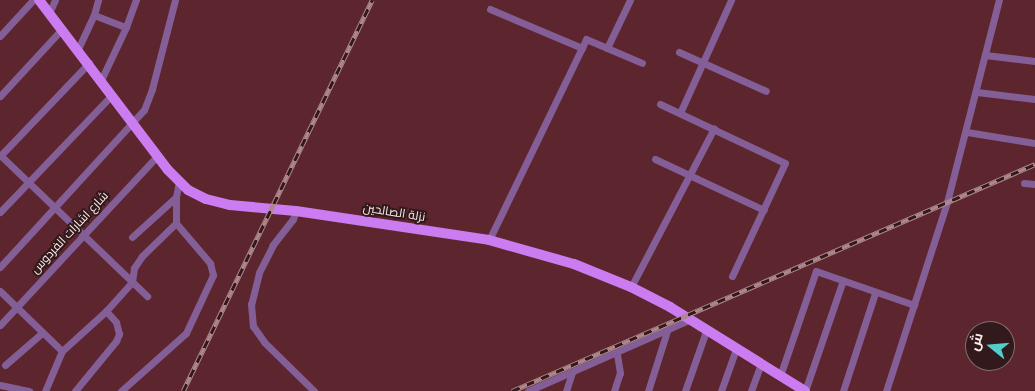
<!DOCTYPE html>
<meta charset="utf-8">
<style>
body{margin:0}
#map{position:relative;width:1035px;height:391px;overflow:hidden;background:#5d252d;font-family:"Varela Round",Cairo,sans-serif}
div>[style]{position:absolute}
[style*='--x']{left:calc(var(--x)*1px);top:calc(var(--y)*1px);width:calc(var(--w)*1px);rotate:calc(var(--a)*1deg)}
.minor>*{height:7px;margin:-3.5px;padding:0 3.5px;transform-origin:3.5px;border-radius:3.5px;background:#835e97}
.primary>*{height:10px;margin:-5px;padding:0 5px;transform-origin:5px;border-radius:5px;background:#cb7cf1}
.rail>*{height:4.5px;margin-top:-2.25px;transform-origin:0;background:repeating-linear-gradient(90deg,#32191b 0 8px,#ac888c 0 16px);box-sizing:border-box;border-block:1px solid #ac888c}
span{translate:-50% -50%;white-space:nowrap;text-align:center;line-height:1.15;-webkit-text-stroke:4px #32191b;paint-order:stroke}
.street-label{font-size:12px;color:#fceded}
.north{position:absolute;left:965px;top:321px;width:50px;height:50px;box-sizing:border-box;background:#32191b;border:1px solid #836e6f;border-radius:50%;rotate:287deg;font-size:14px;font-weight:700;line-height:20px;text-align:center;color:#fceded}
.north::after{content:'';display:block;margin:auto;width:18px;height:22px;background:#53cdcb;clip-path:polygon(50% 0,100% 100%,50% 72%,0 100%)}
</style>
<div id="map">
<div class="minor">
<div style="--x:490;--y:9;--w:100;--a:23"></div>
<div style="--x:49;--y:13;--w:14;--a:-65"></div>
<div style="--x:94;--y:15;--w:34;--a:21"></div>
<div style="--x:0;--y:36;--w:49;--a:-47.5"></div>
<div style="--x:607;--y:48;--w:38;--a:23"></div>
<div style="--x:78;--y:49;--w:38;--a:-65"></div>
<div style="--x:94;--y:15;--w:16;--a:-75"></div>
<div style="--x:679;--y:52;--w:95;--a:24.1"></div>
<div style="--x:985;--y:55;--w:50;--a:6.8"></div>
<div style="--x:101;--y:80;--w:59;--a:-64.7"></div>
<div style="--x:126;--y:27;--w:29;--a:-70"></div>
<div style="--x:977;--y:92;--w:58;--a:6.9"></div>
<div style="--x:0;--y:96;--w:91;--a:-47.2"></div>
<div style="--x:660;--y:104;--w:138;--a:25.3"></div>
<div style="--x:785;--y:163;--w:125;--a:115.1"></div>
<div style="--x:680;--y:113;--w:124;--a:-65.7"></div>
<div style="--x:967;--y:132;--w:69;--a:9.2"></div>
<div style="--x:0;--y:155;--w:204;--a:43.8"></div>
<div style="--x:0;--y:156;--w:129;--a:-46.3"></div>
<div style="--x:655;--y:159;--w:120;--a:25.1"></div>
<div style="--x:1024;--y:183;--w:11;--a:5"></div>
<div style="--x:296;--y:211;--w:9;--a:111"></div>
<div style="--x:293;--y:219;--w:33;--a:128"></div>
<div style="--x:273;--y:245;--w:31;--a:117"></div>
<div style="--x:259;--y:273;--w:32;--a:104"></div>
<div style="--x:251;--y:304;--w:22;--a:85"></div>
<div style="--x:253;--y:326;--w:19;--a:55"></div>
<div style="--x:264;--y:342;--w:70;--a:44.4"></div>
<div style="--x:0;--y:212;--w:162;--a:-46.3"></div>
<div style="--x:132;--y:237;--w:59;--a:-42.3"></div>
<div style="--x:489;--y:240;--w:223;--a:-64.2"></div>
<div style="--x:586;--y:39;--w:23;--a:23"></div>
<div style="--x:607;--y:48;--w:53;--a:-64.4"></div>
<div style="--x:0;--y:267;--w:213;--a:-47.5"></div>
<div style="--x:144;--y:110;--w:22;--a:-69"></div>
<div style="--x:152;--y:89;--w:92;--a:-75.5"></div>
<div style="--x:631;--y:287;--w:179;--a:-62.4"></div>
<div style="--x:0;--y:291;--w:86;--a:44.1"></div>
<div style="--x:0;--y:325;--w:231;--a:-47.1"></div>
<div style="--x:5;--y:365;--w:49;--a:-40.9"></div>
<div style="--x:780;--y:376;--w:111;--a:-71.1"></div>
<div style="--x:816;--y:271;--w:104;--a:19.1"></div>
<div style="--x:0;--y:385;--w:30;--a:12"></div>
<div style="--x:45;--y:391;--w:43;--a:-67"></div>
<div style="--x:62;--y:351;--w:59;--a:-42.3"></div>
<div style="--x:106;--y:311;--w:39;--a:-48"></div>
<div style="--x:132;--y:282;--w:14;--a:-82"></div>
<div style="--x:134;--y:268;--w:14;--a:-56"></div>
<div style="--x:142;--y:256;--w:47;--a:-44.1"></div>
<div style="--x:75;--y:391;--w:65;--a:-50.6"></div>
<div style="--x:116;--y:341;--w:8;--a:-67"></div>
<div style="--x:119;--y:334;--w:12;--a:-104"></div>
<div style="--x:116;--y:322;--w:15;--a:-132"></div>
<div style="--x:121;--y:391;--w:87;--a:-41.7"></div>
<div style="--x:186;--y:333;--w:64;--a:-65"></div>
<div style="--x:213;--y:275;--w:12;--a:-104"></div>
<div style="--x:210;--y:263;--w:52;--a:-130.4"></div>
<div style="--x:176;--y:223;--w:26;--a:-90"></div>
<div style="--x:176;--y:197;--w:16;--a:-79"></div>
<div style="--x:528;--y:391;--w:178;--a:-23.8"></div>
<div style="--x:566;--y:391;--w:20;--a:-72"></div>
<div style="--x:614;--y:391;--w:19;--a:-72"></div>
<div style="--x:620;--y:373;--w:20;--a:-99"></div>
<div style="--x:648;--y:391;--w:63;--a:-72.4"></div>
<div style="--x:685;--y:391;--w:64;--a:-70.7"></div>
<div style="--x:721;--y:391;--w:45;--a:-70.3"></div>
<div style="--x:751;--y:391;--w:29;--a:-70"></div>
<div style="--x:805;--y:391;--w:117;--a:-71.1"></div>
<div style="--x:843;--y:391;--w:103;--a:-71.9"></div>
<div style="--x:886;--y:391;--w:199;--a:-72.1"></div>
<div style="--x:947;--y:202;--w:209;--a:-75.6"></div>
</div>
<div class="primary">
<div style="--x:39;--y:0;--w:213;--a:52.8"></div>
<div style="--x:168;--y:170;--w:28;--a:45"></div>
<div style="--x:188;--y:190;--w:20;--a:27"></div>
<div style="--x:206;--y:199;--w:25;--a:14"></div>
<div style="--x:230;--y:205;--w:66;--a:5.2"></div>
<div style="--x:296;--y:211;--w:195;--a:8.5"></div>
<div style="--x:489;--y:240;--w:88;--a:15.8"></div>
<div style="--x:574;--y:264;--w:61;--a:22"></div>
<div style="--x:631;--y:287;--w:44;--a:27.1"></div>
<div style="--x:670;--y:307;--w:159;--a:31.9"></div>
</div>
<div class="rail">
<div style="--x:183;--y:391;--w:434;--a:-64.2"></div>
<div style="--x:512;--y:391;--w:570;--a:-23.46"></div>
</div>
<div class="street-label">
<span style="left:394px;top:213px;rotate:9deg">نزلة الصالحين</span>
<span style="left:70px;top:233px;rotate:-47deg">شارع اشارات الفردوس</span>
</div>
<div class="north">ش</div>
</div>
